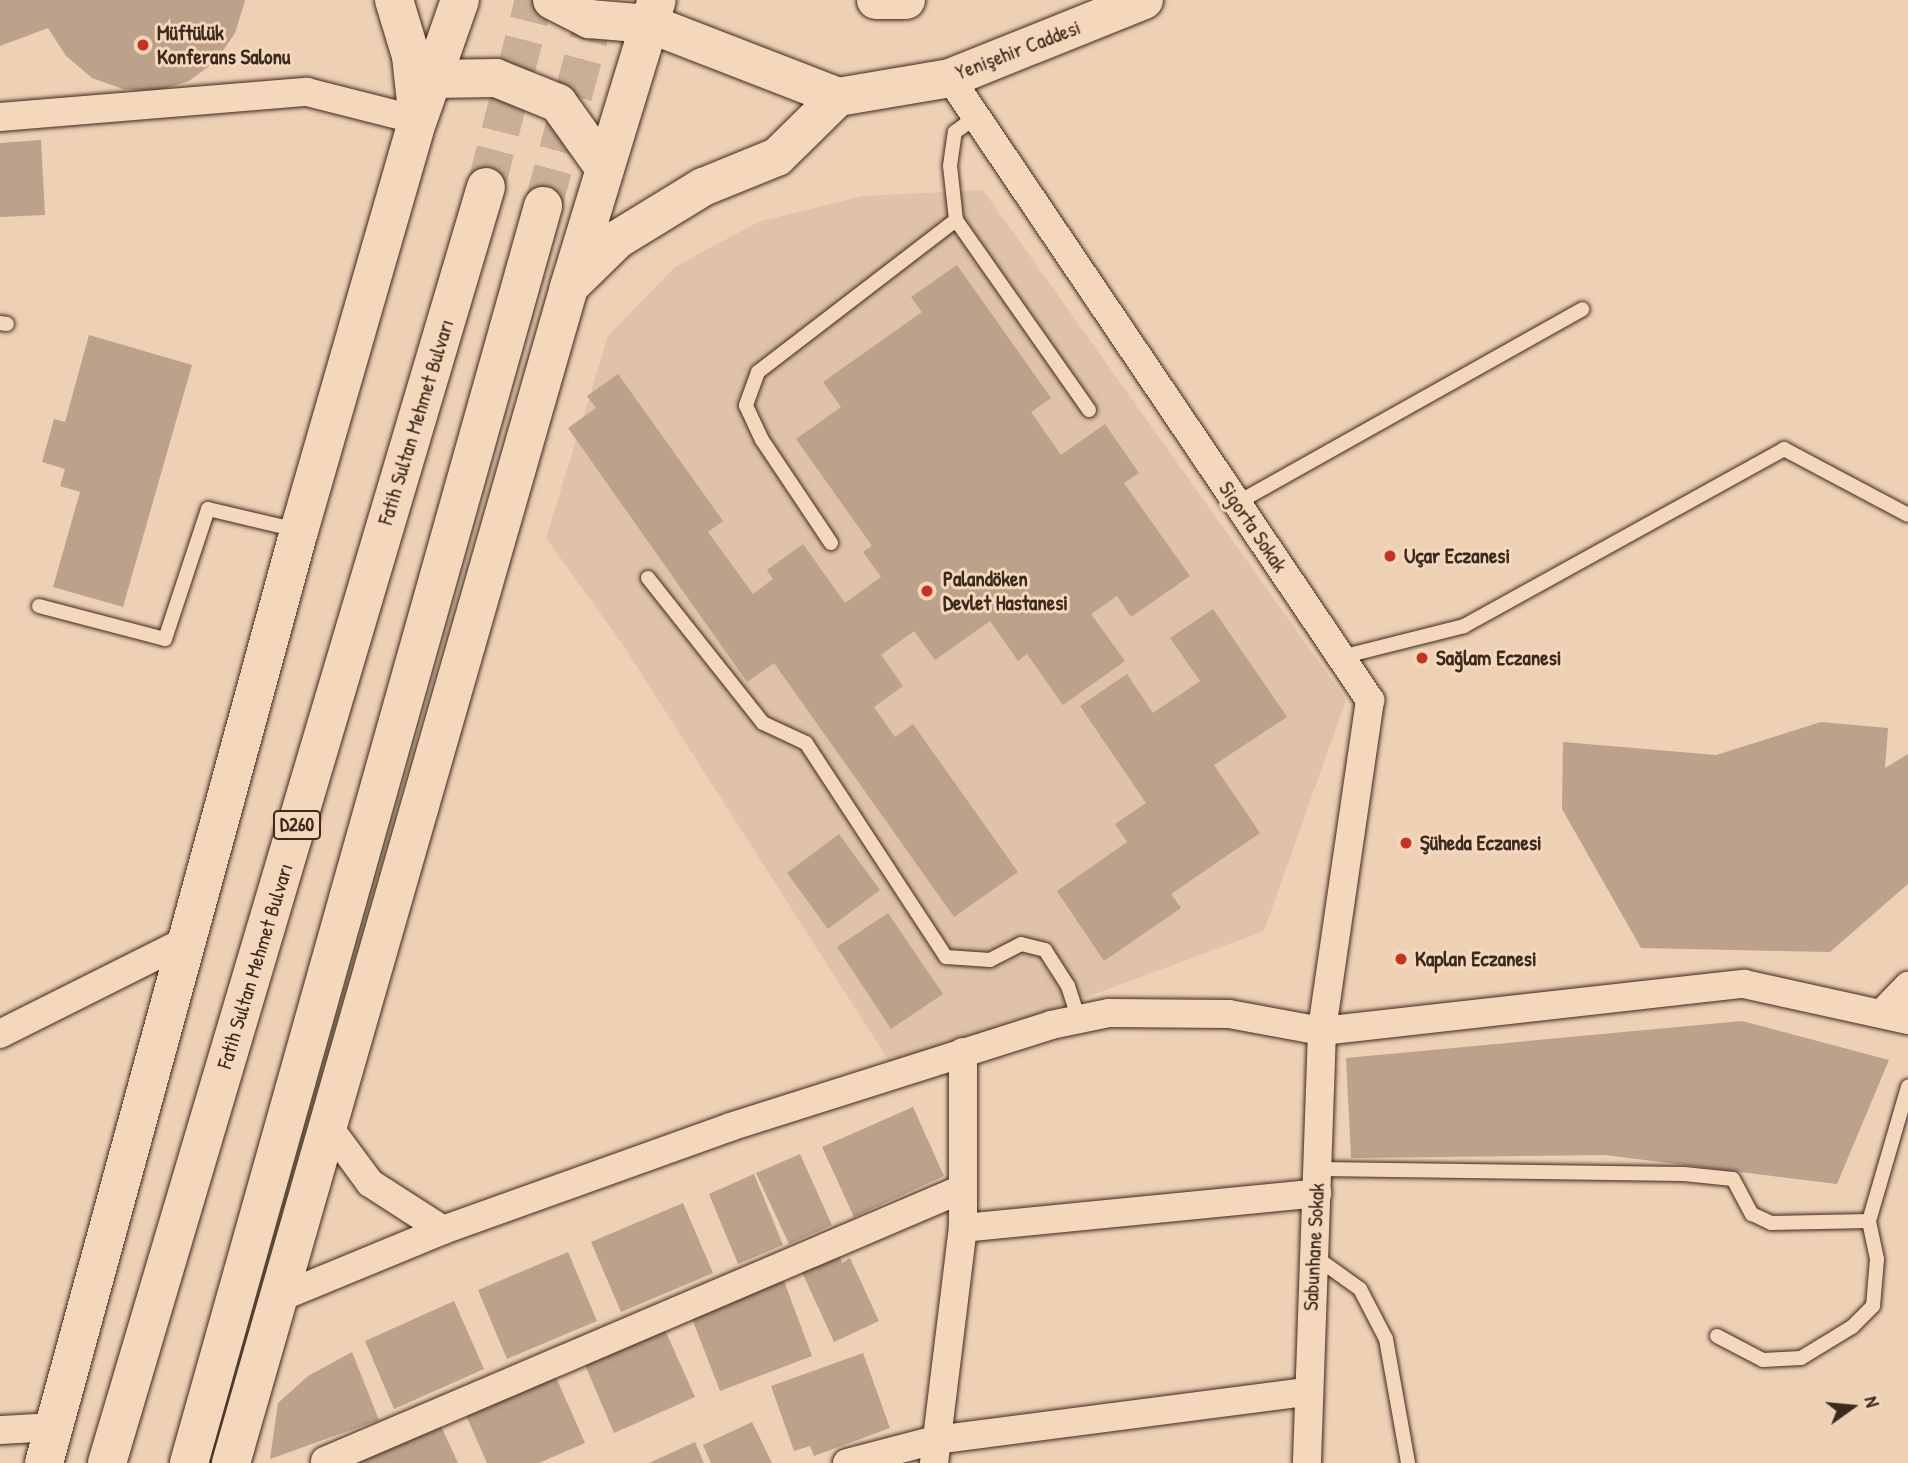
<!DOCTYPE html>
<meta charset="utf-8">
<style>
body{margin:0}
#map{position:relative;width:1908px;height:1463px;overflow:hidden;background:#eed0b5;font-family:"Patrick Hand",sans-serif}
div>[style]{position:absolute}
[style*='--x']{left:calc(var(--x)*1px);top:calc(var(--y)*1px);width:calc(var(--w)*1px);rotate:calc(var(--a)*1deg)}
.built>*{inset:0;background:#dfc2a8}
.building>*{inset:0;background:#bca18b}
.highway-tunnel>*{height:38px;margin-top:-19px;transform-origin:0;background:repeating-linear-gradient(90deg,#caaf97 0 38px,transparent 0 57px)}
.roads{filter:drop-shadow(0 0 2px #3b2a1e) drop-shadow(0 0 2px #3b2a1e)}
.lane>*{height:14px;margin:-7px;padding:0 7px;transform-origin:7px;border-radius:7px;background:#f5d7bb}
.street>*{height:28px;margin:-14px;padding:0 14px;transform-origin:14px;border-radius:14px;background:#f5d7bb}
.secondary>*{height:38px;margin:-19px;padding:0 19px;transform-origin:19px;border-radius:19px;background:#f5d7bb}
.highway>*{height:38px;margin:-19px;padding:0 19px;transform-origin:19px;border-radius:19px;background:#f5d7bb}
.dots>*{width:19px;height:19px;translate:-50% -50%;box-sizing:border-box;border:4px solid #f5d7bb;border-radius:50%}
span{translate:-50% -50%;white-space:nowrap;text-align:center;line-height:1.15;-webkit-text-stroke:6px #f5d7bb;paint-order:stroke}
.shield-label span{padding:2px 5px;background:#f5d7bb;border:2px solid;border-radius:5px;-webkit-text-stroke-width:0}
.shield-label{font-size:19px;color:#3b2a1e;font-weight:700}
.poi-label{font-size:21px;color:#3b2a1e;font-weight:700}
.left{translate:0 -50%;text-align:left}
.street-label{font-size:21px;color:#3b2a1e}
.north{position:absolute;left:1817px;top:1372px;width:70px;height:70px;-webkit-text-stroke:5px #f5d7bb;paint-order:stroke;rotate:75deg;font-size:19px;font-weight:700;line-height:28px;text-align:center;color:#3b2a1e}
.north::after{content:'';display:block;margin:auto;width:24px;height:32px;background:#3b2a1e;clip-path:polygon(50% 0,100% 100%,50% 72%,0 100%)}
</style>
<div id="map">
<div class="built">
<div style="clip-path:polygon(983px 190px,1346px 700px,1264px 931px,894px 1069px,623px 645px,546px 538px,608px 336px,675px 267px,758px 222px,863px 196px)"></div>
</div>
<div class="building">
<div style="clip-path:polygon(0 0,245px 0,245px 1px,235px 33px,216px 61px,189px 81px,157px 91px,123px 89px,92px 78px,66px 56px,48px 28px,0 46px)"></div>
<div style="clip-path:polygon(41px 140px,45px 215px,0 217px,0 143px)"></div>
<div style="clip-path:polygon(957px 265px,1051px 398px,1031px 412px,1061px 455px,1105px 424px,1139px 473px,1124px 483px,1190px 576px,1131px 617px,1117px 596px,1091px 614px,1125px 661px,1063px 705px,1027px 654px,1018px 661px,990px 621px,935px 660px,914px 631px,881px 655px,903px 686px,874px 707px,895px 737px,913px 724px,1018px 872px,954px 917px,774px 663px,747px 682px,568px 428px,596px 408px,587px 396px,618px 374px,723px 521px,708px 532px,753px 594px,773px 579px,767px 570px,803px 544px,845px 603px,881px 577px,863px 552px,872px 546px,796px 439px,841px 407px,823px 382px,922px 312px,911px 297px)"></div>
<div style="clip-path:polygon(89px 335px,192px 365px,123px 607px,53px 587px,80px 492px,60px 486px,65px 469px,42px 462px,54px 419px,65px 422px)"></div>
<div style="clip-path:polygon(1213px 609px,1287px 717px,1214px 765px,1260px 833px,1171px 894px,1181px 908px,1104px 961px,1057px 891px,1127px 842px,1115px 824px,1146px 803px,1080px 706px,1127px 674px,1153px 713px,1200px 681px,1170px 638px)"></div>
<div style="clip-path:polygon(1821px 722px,1888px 728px,1885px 768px,1908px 754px,1908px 884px,1830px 952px,1641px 948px,1562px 809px,1563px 742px,1716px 755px)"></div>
<div style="clip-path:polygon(839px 834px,880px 890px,828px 929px,787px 873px)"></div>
<div style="clip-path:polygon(888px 913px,943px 994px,891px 1029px,837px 947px)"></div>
<div style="clip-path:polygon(1742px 1021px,1889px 1060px,1837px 1184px,1605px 1155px,1351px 1158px,1346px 1058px)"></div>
<div style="clip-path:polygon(913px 1107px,944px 1176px,854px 1217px,822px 1147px)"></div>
<div style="clip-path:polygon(800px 1154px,832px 1225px,789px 1244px,756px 1173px)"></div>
<div style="clip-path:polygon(754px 1174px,783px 1245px,738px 1264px,709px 1194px)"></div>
<div style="clip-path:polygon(683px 1203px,713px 1273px,621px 1312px,591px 1242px)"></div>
<div style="clip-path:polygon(568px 1252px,597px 1321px,507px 1359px,478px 1290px)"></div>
<div style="clip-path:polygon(839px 1255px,842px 1263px,850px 1258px,879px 1321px,834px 1342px,802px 1272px)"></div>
<div style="clip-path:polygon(784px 1281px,812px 1356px,720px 1391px,691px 1316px)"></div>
<div style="clip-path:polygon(454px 1301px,484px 1369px,394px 1409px,365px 1341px)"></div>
<div style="clip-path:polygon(665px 1330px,695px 1397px,614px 1433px,585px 1365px)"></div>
<div style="clip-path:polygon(352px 1352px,379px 1420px,270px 1459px,278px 1403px,308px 1376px)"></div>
<div style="clip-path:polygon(863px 1353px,890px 1428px,814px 1456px,810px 1446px,794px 1451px,771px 1386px)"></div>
<div style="clip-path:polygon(555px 1375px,585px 1443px,539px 1463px,487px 1463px,466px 1415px)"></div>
<div style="clip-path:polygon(752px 1422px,772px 1463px,711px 1463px,703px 1445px)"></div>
<div style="clip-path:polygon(441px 1426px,458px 1463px,358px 1463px)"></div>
<div style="clip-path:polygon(695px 1442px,704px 1463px,649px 1463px)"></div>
</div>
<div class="highway-tunnel">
<div style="--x:486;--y:187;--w:193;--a:-75.6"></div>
<div style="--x:543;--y:206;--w:213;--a:-74.8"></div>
</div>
<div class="roads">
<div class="lane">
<div style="--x:956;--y:220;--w:54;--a:-96.3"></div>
<div style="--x:950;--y:166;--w:34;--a:-82"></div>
<div style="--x:955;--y:132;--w:26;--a:-36"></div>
<div style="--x:0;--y:323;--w:7;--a:8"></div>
<div style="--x:1237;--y:503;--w:396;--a:-29.3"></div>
<div style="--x:831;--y:543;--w:124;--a:-123.8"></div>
<div style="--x:762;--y:440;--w:38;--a:-115"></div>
<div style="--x:746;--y:405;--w:35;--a:-70"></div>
<div style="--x:758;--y:372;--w:250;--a:-37.5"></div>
<div style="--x:956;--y:220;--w:232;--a:55"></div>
<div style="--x:648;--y:578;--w:185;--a:51.6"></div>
<div style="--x:763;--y:723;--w:47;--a:24.9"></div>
<div style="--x:806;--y:743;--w:256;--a:56.8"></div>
<div style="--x:946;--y:957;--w:44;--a:3.9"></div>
<div style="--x:990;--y:960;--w:35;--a:-27"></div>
<div style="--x:1021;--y:944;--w:25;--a:14"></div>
<div style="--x:1045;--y:950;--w:43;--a:57.4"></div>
<div style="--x:1068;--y:986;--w:36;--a:72"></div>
<div style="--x:39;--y:606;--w:130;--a:14.7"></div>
<div style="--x:165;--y:639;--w:137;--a:-71.7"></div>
<div style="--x:208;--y:509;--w:91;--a:13.3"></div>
<div style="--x:1341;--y:657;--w:127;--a:-14.1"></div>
<div style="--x:1464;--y:626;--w:366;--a:-28.9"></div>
<div style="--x:1784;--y:449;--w:140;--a:28"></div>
<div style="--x:1319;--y:1169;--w:365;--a:0.8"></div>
<div style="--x:1684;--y:1174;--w:49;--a:5.8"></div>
<div style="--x:1733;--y:1179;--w:40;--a:62"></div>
<div style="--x:1752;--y:1214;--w:21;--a:25"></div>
<div style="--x:1771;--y:1223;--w:98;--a:-1.2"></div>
<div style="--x:1314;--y:1256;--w:57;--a:35.7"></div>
<div style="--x:1360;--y:1289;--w:56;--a:62.5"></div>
<div style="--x:1386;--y:1339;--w:126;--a:79.9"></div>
<div style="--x:1717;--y:1336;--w:52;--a:27.6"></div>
<div style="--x:1763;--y:1360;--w:38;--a:-3"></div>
<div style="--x:1801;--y:1358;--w:60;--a:-31.3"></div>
<div style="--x:1852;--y:1327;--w:30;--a:-45"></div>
<div style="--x:1873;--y:1306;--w:47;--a:-85.1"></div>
<div style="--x:1877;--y:1259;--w:39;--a:-102"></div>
<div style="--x:1869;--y:1221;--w:140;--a:-73.8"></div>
</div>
<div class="street">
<div style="--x:950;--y:78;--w:751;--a:55.97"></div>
<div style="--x:1370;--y:700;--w:334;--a:98.3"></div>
<div style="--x:1322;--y:1031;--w:432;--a:92"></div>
<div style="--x:0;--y:117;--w:308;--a:-4.7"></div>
<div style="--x:307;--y:92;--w:114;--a:14.2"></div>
<div style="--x:1884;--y:1011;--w:35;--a:-46"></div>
<div style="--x:0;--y:1034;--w:208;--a:-26.6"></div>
<div style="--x:328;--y:1126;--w:71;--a:53.6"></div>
<div style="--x:370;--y:1183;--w:87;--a:32.8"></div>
<div style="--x:963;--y:1228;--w:356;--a:-5.6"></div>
<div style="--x:276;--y:1299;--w:181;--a:-22.4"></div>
<div style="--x:443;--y:1230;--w:305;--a:-19.7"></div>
<div style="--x:730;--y:1127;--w:337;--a:-17.6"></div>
<div style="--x:1051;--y:1025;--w:59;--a:-11.7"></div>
<div style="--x:1109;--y:1013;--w:120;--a:0.5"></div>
<div style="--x:1229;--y:1014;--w:95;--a:10.4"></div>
<div style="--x:1322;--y:1031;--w:425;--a:-6.4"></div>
<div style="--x:1744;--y:984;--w:168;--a:12.4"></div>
<div style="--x:0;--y:1430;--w:53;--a:-3.2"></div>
<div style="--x:325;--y:1461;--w:693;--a:-23.12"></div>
<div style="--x:847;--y:1463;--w:91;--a:-14.6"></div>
<div style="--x:935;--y:1440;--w:374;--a:-7.4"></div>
<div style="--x:934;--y:1463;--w:237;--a:-83"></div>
<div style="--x:963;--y:1228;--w:176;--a:-90"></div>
</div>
<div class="secondary">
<div style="--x:876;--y:0;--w:30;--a:0"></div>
<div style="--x:650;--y:24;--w:202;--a:21.2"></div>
<div style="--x:838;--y:97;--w:114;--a:-9.6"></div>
<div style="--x:950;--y:78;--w:209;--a:-21.9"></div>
</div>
<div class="highway">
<div style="--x:394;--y:0;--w:59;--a:73.1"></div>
<div style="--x:411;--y:56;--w:55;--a:83.8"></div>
<div style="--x:552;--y:0;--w:42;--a:27.2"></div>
<div style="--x:589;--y:19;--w:61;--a:4.7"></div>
<div style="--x:433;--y:79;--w:63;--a:-0.9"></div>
<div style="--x:496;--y:78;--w:67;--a:22"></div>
<div style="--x:558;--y:103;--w:81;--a:54.5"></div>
<div style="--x:573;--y:283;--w:63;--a:-44.4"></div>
<div style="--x:618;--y:239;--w:100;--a:-31.5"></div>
<div style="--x:703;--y:187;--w:80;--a:-22.1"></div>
<div style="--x:777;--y:157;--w:86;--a:-44.5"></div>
<div style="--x:44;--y:1463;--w:966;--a:-74.7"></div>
<div style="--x:299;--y:531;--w:428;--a:-73.9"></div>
<div style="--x:418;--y:120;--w:127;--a:-70.7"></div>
<div style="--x:107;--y:1463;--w:1331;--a:-73.46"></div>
<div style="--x:189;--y:1463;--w:1306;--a:-74.27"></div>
<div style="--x:231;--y:1463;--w:1224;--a:-73.96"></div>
<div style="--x:569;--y:287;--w:300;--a:-73"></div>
</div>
</div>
<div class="dots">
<div style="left:143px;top:45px;background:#c8321e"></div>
<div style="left:1390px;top:556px;background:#c8321e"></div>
<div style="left:927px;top:591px;background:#c8321e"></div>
<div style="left:1422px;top:658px;background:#c8321e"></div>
<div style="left:1406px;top:843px;background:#c8321e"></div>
<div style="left:1401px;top:959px;background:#c8321e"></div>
</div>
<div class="shield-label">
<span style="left:297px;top:825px">D260</span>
</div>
<div class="poi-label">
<span class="left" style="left:157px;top:45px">Müftülük<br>Konferans Salonu</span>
<span class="left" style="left:1404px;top:556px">Uçar Eczanesi</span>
<span class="left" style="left:943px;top:591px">Palandöken<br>Devlet Hastanesi</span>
<span class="left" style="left:1436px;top:658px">Sağlam Eczanesi</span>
<span class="left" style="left:1420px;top:843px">Şüheda Eczanesi</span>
<span class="left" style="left:1415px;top:959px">Kaplan Eczanesi</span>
</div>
<div class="street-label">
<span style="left:1018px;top:50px;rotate:-21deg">Yenişehir Caddesi</span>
<span style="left:416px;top:422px;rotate:-73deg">Fatih Sultan Mehmet Bulvarı</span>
<span style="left:1253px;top:527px;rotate:56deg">Sigorta Sokak</span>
<span style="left:255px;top:966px;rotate:-73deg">Fatih Sultan Mehmet Bulvarı</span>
<span style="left:1314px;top:1247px;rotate:-87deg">Sabunhane Sokak</span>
</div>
<div class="north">N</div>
</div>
